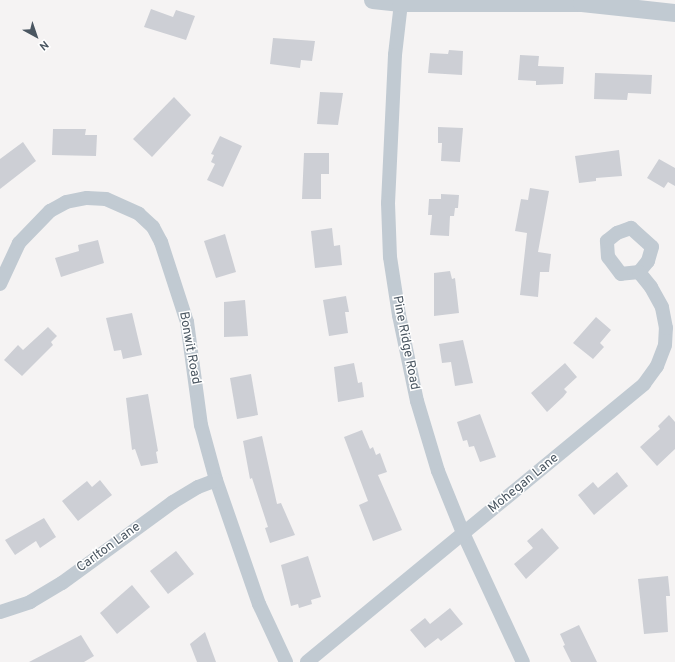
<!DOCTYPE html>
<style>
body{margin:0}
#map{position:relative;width:675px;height:662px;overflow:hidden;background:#f5f3f3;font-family:Overpass,sans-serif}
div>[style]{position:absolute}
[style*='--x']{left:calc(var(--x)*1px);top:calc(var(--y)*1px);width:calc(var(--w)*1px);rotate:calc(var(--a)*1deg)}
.building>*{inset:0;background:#cdcfd5}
.minor>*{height:14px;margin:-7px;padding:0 7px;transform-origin:7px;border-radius:7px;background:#c1cad2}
.tertiary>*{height:18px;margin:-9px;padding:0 9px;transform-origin:9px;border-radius:9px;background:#c1cad2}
span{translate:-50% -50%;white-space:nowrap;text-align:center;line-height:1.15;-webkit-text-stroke:3px #fff;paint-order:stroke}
.street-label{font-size:13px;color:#4a5661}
.north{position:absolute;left:16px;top:16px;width:40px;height:40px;-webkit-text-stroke:3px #fff;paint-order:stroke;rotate:140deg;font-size:11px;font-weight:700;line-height:16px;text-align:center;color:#4a5661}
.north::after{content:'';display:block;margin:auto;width:14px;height:18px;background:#4a5661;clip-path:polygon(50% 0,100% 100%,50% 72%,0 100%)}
</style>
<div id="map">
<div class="building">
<div style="clip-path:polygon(151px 9px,173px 17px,176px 10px,195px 16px,186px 40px,144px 27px)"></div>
<div style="clip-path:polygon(273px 38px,315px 41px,312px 61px,301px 60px,300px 68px,270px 64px)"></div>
<div style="clip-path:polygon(449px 50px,463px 51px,462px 75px,428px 73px,430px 53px,448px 54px)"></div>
<div style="clip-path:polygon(520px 55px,539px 56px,538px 66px,564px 67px,563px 84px,536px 85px,536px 81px,518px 80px)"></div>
<div style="clip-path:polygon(595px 73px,652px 75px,651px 94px,628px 93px,627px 100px,594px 99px)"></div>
<div style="clip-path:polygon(320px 92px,343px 93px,338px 125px,317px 124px)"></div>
<div style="clip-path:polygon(174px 97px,191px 115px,152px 157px,133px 139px)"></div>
<div style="clip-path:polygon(438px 127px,463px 128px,460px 162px,441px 161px,442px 143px,438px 143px)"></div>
<div style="clip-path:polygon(53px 129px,86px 129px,85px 135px,97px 135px,96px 156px,52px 155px)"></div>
<div style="clip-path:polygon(220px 136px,242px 146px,223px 187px,207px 180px,215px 164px,211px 162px,214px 155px,211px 154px)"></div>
<div style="clip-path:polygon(23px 142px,36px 161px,0 189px,0 159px)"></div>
<div style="clip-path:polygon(619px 150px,622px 176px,596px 178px,596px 181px,579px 183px,575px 156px)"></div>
<div style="clip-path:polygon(304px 153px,329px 153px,329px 174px,321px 174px,321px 199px,302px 199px)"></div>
<div style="clip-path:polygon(659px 159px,675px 168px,675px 186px,668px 182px,664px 188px,647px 178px)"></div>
<div style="clip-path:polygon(530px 188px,549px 191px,538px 252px,551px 254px,549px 272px,540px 272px,538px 297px,520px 295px,527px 233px,515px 231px,521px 199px,528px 200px)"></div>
<div style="clip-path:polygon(441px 194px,459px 195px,458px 208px,455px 208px,454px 216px,450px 216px,449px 236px,430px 235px,432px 215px,428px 215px,429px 199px,441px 199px)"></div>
<div style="clip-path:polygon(332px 228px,334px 246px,340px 245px,342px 265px,315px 268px,311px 231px)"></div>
<div style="clip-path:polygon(225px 234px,236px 272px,216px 278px,204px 241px)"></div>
<div style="clip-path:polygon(98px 240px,104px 263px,61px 277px,55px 258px,79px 251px,78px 245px)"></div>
<div style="clip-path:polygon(450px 271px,452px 279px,455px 278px,459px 313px,434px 316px,434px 273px)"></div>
<div style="clip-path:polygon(346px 296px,349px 312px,345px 312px,348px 333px,329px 336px,323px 300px)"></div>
<div style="clip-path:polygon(245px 300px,248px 336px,224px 337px,224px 302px)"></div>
<div style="clip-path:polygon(132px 313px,142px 355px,123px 359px,121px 350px,114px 351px,106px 318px)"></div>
<div style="clip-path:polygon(596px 317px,611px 330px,600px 343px,604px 347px,593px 359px,573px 343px)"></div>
<div style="clip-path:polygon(48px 327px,57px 336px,51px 342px,53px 345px,22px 376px,4px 360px,18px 345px,23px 350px)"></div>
<div style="clip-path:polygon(463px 340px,473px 383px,455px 386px,451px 362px,442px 363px,439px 344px)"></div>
<div style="clip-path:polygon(354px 363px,358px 383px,362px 382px,364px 397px,338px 402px,334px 367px)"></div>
<div style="clip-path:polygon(565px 363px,577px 377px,564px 389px,567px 392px,563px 397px,547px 412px,531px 393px)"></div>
<div style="clip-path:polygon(251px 374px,258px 415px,237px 419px,230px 378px)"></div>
<div style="clip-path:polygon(148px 394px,158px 451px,156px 452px,158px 463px,141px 466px,135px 449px,132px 450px,126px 398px)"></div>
<div style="clip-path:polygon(480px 414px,496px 457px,480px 462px,474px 446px,469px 447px,467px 440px,463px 441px,457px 422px)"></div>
<div style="clip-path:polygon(669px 415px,675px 422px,675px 449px,657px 466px,640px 447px,660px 429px,658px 426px)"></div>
<div style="clip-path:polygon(362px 430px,370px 449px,373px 447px,376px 455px,380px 453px,387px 472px,378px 475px,402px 530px,373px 541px,359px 505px,368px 501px,344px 437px)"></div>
<div style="clip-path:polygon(262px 436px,277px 504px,281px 503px,295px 535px,270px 543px,265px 528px,268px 527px,252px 478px,250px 479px,243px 441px)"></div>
<div style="clip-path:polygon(617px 472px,628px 486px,594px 515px,578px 495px,593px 482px,598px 488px)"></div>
<div style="clip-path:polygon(100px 480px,112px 495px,78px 521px,62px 501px,87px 481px,92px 487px)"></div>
<div style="clip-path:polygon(44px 518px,56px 537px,40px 548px,36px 541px,15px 555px,5px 540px)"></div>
<div style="clip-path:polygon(542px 528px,559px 548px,526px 579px,514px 564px,533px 548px,527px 541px)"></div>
<div style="clip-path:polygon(176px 551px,194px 574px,168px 594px,150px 571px)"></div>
<div style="clip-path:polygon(308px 556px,321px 597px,311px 600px,312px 604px,299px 608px,298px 604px,291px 606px,281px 565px)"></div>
<div style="clip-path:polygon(668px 576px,670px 596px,666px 596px,668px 632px,644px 634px,638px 579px)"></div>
<div style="clip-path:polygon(132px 585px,150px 607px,117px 634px,100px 613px)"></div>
<div style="clip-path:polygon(450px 608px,463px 624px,441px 641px,438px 638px,425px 648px,410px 630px,425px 618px,430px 624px)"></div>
<div style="clip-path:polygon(579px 625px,597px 662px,571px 662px,563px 646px,565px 645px,560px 634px)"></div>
<div style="clip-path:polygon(205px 632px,216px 662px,197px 662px,190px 644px)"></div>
<div style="clip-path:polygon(81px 635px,94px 656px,84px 662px,29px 662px)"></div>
</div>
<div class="minor">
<div style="--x:401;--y:3;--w:52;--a:96.6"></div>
<div style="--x:395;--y:55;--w:148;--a:92.7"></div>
<div style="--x:388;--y:203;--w:54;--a:87.9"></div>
<div style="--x:390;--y:257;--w:59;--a:81.2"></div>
<div style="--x:399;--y:315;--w:88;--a:78.2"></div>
<div style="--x:417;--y:401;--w:73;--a:73.3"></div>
<div style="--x:438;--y:471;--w:67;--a:68"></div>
<div style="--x:463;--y:533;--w:142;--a:65.1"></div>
<div style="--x:631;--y:228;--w:28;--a:42"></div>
<div style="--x:652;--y:247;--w:15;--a:106"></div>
<div style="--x:648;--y:261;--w:14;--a:129"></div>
<div style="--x:639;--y:272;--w:18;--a:174"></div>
<div style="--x:621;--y:274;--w:21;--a:-127"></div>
<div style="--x:608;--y:257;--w:16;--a:-94"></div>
<div style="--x:607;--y:241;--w:13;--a:-39"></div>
<div style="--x:617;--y:233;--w:15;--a:-20"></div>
<div style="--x:0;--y:284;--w:45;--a:-65.1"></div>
<div style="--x:19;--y:243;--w:45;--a:-45.9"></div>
<div style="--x:50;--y:211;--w:18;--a:-29"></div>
<div style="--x:66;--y:202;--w:21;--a:-11"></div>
<div style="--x:87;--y:198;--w:19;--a:3"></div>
<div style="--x:106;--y:199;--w:36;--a:24"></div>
<div style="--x:139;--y:214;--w:19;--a:43"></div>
<div style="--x:153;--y:227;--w:17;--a:62"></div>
<div style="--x:161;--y:242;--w:84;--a:72"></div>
<div style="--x:187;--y:322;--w:104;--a:82.3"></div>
<div style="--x:201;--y:425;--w:57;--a:74.7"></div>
<div style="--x:216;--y:480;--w:131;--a:70.9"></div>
<div style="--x:259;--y:604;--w:64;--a:65"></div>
<div style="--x:0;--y:612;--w:32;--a:-18"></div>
<div style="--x:30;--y:602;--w:37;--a:-31"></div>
<div style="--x:62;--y:583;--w:137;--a:-36.1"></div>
<div style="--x:173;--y:502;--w:29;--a:-31"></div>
<div style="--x:198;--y:487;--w:19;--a:-21"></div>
<div style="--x:307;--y:662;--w:437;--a:-39.5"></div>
<div style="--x:644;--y:384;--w:22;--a:-54"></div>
<div style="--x:657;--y:366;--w:22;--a:-69"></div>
<div style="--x:665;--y:345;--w:17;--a:-87"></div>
<div style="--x:666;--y:328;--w:21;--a:-101"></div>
<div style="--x:662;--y:307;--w:23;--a:-119"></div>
<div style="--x:651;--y:287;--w:19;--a:-129"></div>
</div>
<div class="tertiary">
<div style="--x:373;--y:0;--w:28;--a:6"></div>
<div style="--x:401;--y:3;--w:181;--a:0"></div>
<div style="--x:582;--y:3;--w:94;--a:6.1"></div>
</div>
<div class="street-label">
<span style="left:405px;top:343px;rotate:79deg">Pine Ridge Road</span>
<span style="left:189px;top:348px;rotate:80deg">Bonwit Road</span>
<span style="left:524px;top:484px;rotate:-39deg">Mohegan Lane</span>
<span style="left:109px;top:548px;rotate:-36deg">Carlton Lane</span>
</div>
<div class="north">N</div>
</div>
